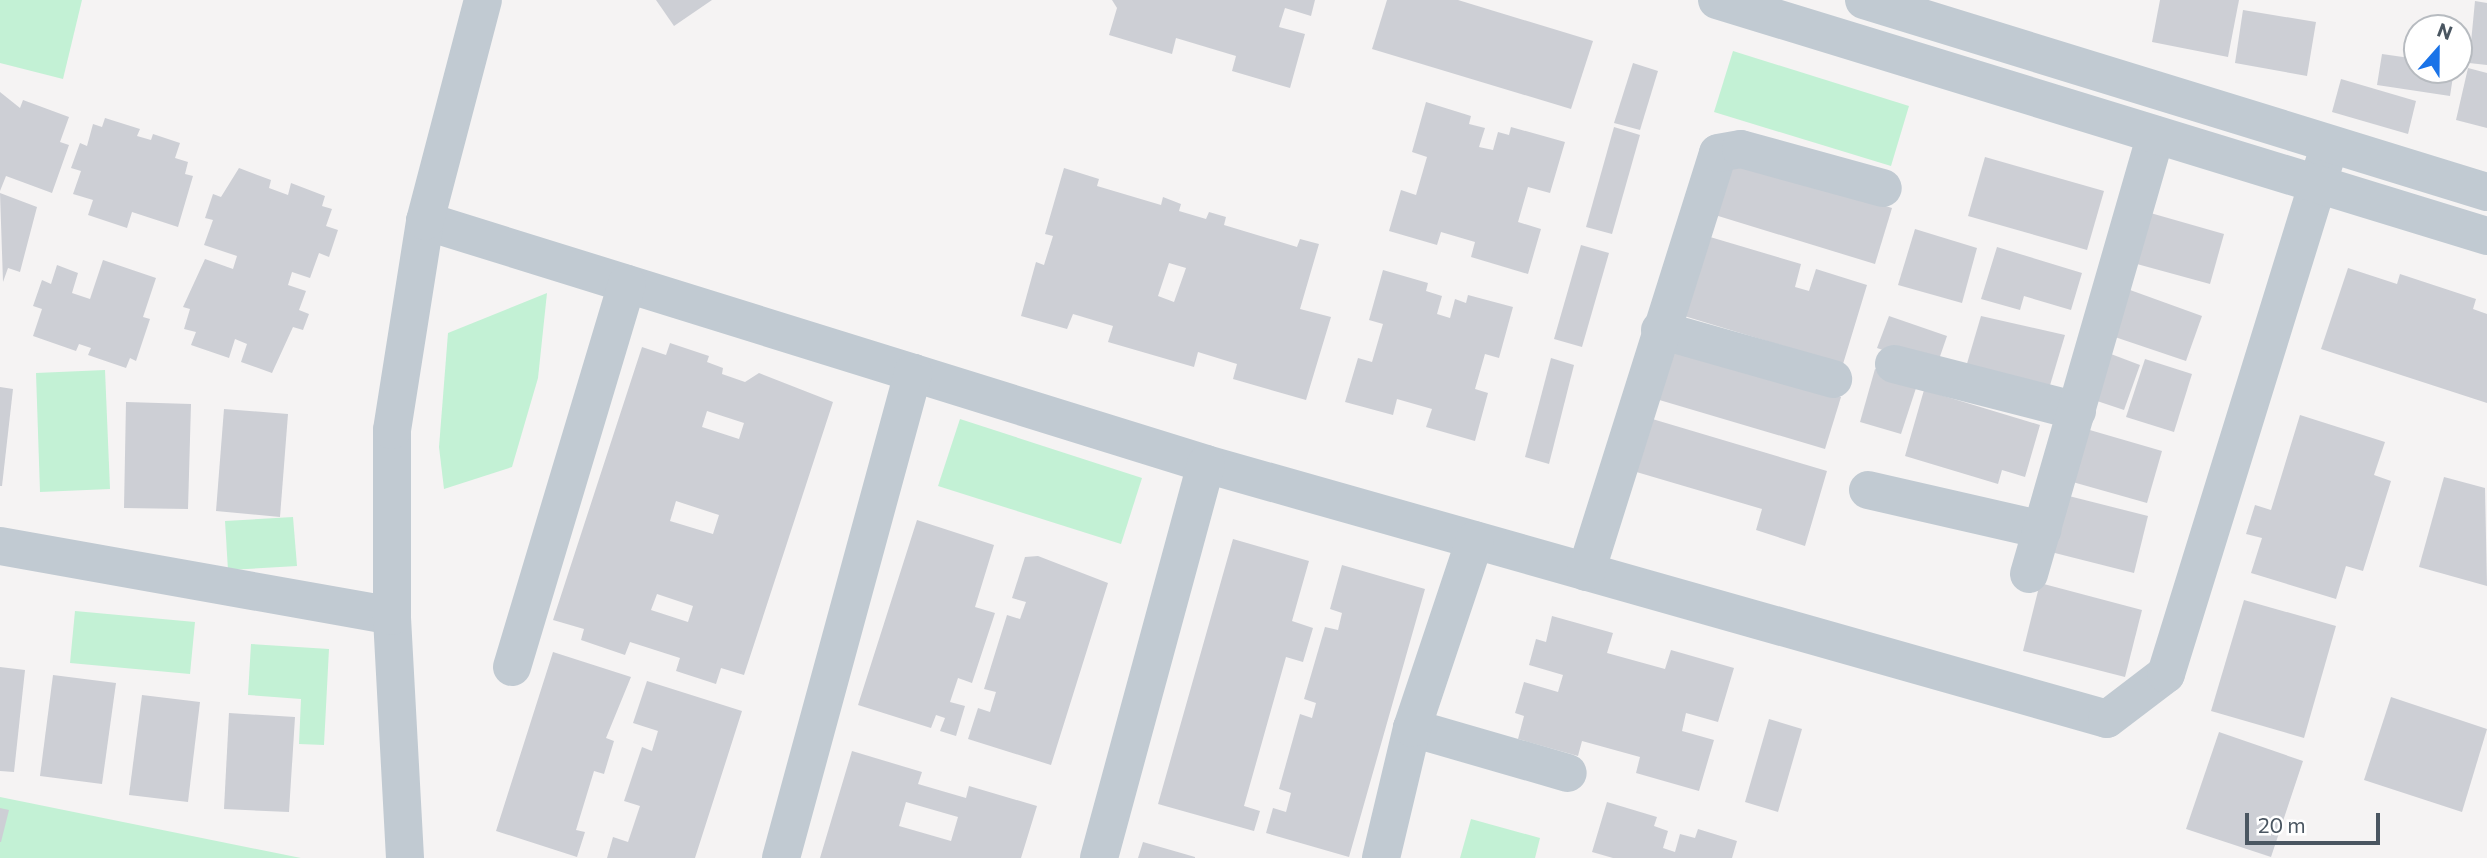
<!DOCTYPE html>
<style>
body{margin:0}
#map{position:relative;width:2487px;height:858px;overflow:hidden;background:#f5f3f3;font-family:Commissioner,sans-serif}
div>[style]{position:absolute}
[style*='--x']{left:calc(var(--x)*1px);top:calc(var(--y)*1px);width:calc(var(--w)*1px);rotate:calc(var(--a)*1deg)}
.green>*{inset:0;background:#c3f1d5}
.building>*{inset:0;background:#cdcfd5}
.minor>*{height:38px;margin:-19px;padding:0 19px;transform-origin:19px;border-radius:19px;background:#c1cad2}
.tertiary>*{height:38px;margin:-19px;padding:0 19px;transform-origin:19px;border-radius:19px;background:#c1cad2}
span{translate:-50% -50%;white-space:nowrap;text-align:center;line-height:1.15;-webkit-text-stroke:6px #fff;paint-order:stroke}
.north{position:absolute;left:2403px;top:14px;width:70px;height:70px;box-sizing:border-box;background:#fff;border:2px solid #b7bbc0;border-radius:50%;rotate:21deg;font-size:19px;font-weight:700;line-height:28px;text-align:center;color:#4a5661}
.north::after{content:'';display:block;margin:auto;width:24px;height:32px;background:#1a73e8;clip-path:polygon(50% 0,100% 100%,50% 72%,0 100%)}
.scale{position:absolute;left:2245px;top:813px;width:135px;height:32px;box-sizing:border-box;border:4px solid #4a5661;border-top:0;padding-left:9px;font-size:21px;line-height:24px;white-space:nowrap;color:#4a5661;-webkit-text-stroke:5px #fff;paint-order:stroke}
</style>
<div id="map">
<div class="green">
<div style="clip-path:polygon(0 0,82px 0,63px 79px,0 63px)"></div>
<div style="clip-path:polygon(1733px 51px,1909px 106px,1891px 166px,1714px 112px)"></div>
<div style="clip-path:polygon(547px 293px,538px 378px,512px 467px,444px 489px,439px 447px,448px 333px)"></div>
<div style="clip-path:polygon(105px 370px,110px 489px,40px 492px,36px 373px)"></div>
<div style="clip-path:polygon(960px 419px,1142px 478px,1121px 544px,938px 486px)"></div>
<div style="clip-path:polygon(293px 517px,297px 566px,228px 570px,225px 521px)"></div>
<div style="clip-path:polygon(75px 611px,195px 622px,190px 674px,70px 663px)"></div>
<div style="clip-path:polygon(251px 644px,329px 649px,324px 745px,299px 744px,301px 699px,248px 695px)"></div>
<div style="clip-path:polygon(0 797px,301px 858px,0 858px)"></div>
<div style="clip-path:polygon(1471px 819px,1540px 838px,1535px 858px,1460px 858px)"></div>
</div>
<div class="building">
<div style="clip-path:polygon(656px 0,712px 0,674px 26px)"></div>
<div style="clip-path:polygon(1112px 0,1315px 0,1311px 16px,1285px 8px,1279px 27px,1305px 34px,1290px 88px,1232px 71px,1236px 56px,1176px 38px,1172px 54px,1109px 35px,1117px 8px)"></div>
<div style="clip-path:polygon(1387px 0,1458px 0,1593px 41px,1571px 109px,1372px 49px)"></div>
<div style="clip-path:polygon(2160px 0,2239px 0,2228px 57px,2152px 42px)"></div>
<div style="clip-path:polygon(2475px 1px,2487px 3px,2487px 65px,2469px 63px)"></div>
<div style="clip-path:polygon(2243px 10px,2316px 22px,2307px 76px,2235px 63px)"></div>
<div style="clip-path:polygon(2382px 54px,2417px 59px,2417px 70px,2454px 70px,2450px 96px,2377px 85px)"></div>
<div style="clip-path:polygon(1633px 63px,1658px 71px,1640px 130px,1614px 123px)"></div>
<div style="clip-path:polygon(2468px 68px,2487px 73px,2487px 128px,2456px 120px)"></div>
<div style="clip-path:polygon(2341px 79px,2416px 101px,2408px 134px,2332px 112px)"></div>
<div style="clip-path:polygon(0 92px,20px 108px,23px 100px,69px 117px,60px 142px,69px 145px,52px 193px,6px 176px,0 191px)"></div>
<div style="clip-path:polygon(1426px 102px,1471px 116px,1469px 124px,1485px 128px,1479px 147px,1493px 150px,1498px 132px,1509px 135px,1511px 127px,1565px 142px,1550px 193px,1528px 187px,1518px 222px,1541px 229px,1528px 274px,1471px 257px,1475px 242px,1441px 232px,1437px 245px,1389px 231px,1401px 190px,1416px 195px,1427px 157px,1412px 152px)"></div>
<div style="clip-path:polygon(105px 118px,140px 129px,137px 136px,151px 140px,153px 134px,180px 143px,175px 158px,188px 162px,185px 174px,193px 176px,178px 227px,132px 212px,127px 228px,88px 215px,93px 200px,73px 194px,81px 171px,71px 168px,80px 143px,87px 146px,93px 124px,102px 127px)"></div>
<div style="clip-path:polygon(1614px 127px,1640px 135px,1612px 234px,1586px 227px)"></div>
<div style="clip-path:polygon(1719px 154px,1892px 208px,1875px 264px,1702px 211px)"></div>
<div style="clip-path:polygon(1985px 157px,2104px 191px,2087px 250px,1968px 216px)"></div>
<div style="clip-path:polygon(239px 168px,271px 180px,269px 188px,288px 195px,291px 183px,325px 196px,322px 206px,332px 209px,326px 226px,338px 230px,329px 257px,319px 253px,310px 278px,292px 272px,288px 285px,306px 291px,299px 310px,309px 314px,303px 330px,293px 327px,272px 373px,241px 362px,247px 344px,235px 339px,229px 358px,191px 345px,196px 332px,184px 329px,190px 309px,183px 307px,205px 259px,233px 269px,237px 256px,204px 245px,213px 220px,205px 218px,213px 194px,221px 197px)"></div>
<div style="clip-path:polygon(evenodd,1064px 168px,1099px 179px,1097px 186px,1161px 205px,1163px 197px,1181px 204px,1179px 211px,1206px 219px,1209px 212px,1226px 217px,1224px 225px,1297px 247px,1300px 239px,1319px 244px,1300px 309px,1331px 317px,1306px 400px,1233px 379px,1237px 364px,1198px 352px,1194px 367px,1108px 342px,1113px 326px,1073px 314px,1067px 329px,1021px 316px,1036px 262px,1044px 265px,1053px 236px,1045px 234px,1064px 168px,1169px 263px,1186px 268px,1174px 302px,1158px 296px,1169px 263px)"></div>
<div style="clip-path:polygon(0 193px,37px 207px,20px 272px,8px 268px,3px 282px)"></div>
<div style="clip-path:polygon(2140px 210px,2224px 234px,2210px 284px,2126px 261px)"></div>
<div style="clip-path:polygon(1915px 229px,1977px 248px,1962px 303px,1898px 285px)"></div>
<div style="clip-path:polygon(1700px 234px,1801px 264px,1795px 287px,1809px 291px,1816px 269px,1867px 285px,1843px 364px,1671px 312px)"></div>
<div style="clip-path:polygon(1581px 245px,1609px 253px,1582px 347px,1554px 339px)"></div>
<div style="clip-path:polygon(1997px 247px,2082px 273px,2071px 310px,2024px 296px,2020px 310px,1981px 299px)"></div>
<div style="clip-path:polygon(103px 260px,156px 278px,143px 317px,150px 319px,136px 361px,130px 358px,126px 368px,88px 355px,91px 348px,79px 344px,76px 351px,33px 336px,42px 309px,33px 306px,42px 280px,51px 284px,57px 265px,78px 273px,72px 293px,90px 299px)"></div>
<div style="clip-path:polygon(2348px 268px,2397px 284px,2400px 274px,2476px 299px,2473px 309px,2487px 314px,2487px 403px,2321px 349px)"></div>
<div style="clip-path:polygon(1383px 270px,1428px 283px,1426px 291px,1442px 296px,1437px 314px,1450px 318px,1455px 299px,1466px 303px,1468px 295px,1513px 307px,1499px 358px,1485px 354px,1475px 389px,1488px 393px,1475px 441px,1426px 427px,1432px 409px,1397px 399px,1393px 415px,1345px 402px,1358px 358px,1372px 362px,1383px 324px,1369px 320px)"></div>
<div style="clip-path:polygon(2119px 286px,2202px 316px,2186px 361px,2103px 333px)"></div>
<div style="clip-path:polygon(1889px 316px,1947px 336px,1936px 368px,1877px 348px)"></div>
<div style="clip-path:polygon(1981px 316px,2065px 335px,2048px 392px,1966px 367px)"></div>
<div style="clip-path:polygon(evenodd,670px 343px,709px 356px,707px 362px,723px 368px,722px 374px,745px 382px,759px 373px,833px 402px,744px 675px,721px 668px,716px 684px,676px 671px,680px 658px,630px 642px,625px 655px,581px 640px,584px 629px,553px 620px,642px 347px,666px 355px,670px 343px,707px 411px,744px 423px,739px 439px,702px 427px,707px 411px,670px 343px,676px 501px,719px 515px,713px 534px,670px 521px,676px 501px,670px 343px,657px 594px,693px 606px,688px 622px,651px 610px,657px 594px)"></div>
<div style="clip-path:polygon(1671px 347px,1841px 397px,1825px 449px,1656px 399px)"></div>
<div style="clip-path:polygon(2103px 351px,2140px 365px,2124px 410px,2094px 400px)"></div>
<div style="clip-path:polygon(1551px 358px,1574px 365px,1549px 464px,1525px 457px)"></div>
<div style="clip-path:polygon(2145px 359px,2192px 374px,2174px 432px,2126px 417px)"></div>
<div style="clip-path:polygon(1875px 369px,1918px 382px,1901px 434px,1860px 422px)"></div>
<div style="clip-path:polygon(0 387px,13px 389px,2px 486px,0 486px)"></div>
<div style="clip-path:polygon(1924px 390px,2040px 425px,2025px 477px,2002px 470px,1998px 484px,1905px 456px)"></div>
<div style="clip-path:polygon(126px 402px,191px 404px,188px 509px,124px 508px)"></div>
<div style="clip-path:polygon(224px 409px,288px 414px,280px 517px,216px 511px)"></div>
<div style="clip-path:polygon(2300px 415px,2385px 442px,2374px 475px,2391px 481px,2363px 571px,2346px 566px,2336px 599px,2251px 573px,2262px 538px,2246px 534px,2255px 505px,2271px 510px)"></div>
<div style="clip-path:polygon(1649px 418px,1827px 471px,1805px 546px,1756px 530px,1762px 509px,1633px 471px)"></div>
<div style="clip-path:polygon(2076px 426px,2162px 451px,2147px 503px,2062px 479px)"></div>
<div style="clip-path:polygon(2444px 477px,2485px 488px,2487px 586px,2419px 567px)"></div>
<div style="clip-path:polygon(2057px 493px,2148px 516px,2134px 573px,2043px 550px)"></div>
<div style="clip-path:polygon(917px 520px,994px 545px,975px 607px,995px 613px,972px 683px,958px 678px,950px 702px,965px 706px,956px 736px,940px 731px,945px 718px,936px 715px,931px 728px,858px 705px)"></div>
<div style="clip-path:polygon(1233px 539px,1309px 561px,1292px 621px,1313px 628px,1303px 662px,1286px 657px,1244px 806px,1260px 811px,1254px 831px,1158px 804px)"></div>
<div style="clip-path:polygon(1038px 556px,1108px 583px,1051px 765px,968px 739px,978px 708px,990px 712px,996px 692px,984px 689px,1007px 615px,1020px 619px,1026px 602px,1012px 598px,1025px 557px)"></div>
<div style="clip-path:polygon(1342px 565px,1425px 589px,1349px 857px,1266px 833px,1273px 808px,1286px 812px,1291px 793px,1279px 789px,1300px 714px,1312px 718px,1316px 703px,1304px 699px,1325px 627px,1338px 630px,1342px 613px,1330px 609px)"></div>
<div style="clip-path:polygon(2040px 583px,2142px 610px,2125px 677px,2023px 651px)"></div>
<div style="clip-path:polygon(2244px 600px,2336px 626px,2304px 738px,2211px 711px)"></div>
<div style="clip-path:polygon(1552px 616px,1613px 633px,1607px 653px,1665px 669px,1671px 650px,1734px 668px,1718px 722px,1686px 713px,1682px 731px,1714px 740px,1699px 791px,1636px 773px,1640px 757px,1582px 741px,1578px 756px,1518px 739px,1524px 716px,1515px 713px,1524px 682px,1558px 692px,1563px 675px,1529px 665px,1536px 639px,1546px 642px)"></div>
<div style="clip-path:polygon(553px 652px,631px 677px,606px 738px,614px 741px,604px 774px,594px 771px,576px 830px,585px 832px,577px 857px,496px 831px)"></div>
<div style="clip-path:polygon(0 667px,25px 670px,14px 772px,0 771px)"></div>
<div style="clip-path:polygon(53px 675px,116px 683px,102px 784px,40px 776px)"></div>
<div style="clip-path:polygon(647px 681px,742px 711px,695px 858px,607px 858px,613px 837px,628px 842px,640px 806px,624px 801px,642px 747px,652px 751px,658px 731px,633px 723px)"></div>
<div style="clip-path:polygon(142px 695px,200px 702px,188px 802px,129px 795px)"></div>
<div style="clip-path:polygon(2391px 697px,2487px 729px,2462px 812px,2364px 780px)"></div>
<div style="clip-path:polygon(229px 713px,295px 717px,289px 812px,224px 809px)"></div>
<div style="clip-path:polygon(1769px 719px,1802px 729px,1778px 812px,1745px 802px)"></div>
<div style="clip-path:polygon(2219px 732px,2303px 761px,2271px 857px,2186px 829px)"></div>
<div style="clip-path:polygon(evenodd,852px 751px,922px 772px,918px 784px,966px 798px,969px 786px,1037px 806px,1021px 858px,820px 858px,852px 751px,906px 802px,958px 817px,951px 841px,899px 826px,906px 802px)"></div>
<div style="clip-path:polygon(1607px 802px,1657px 817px,1654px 826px,1668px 831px,1663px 848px,1675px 852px,1680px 834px,1695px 838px,1698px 829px,1737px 841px,1732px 858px,1613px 858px,1592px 852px)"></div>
<div style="clip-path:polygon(0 808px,9px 810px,1px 842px,0 842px)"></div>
<div style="clip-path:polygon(1143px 842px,1195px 857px,1195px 858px,1138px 858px)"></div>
</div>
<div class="minor">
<div style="--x:425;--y:221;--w:818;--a:17.28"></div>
<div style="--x:1206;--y:464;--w:936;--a:15.8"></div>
<div style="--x:2107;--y:719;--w:74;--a:-37.3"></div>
<div style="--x:2166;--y:674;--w:552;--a:-72.81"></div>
<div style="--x:1660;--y:330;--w:180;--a:15.8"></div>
<div style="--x:1894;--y:364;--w:189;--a:14.4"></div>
<div style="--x:1868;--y:490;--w:179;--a:12.9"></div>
<div style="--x:0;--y:546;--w:398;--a:10.1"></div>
<div style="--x:1586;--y:572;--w:439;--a:-72.5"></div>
<div style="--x:1718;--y:153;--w:23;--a:-10"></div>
<div style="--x:1741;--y:149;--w:147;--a:15.4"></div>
<div style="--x:2029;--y:574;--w:457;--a:-73.9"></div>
<div style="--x:512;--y:667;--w:400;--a:-73.3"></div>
<div style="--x:1412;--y:728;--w:162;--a:16.1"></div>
<div style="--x:781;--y:858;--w:503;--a:-74.77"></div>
<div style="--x:1099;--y:858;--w:408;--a:-74.8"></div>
<div style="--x:1381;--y:858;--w:134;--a:-76.6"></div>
<div style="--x:1412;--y:728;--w:198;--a:-71.5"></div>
</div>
<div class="tertiary">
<div style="--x:1717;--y:0;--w:805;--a:17.04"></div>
<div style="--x:1864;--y:0;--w:652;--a:17.13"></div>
<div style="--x:405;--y:858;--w:242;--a:-93.1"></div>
<div style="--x:392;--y:616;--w:186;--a:-90"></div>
<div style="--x:392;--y:430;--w:212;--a:-81"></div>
<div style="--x:425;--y:221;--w:228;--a:-75.3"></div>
</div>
<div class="north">N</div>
<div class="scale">20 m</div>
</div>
